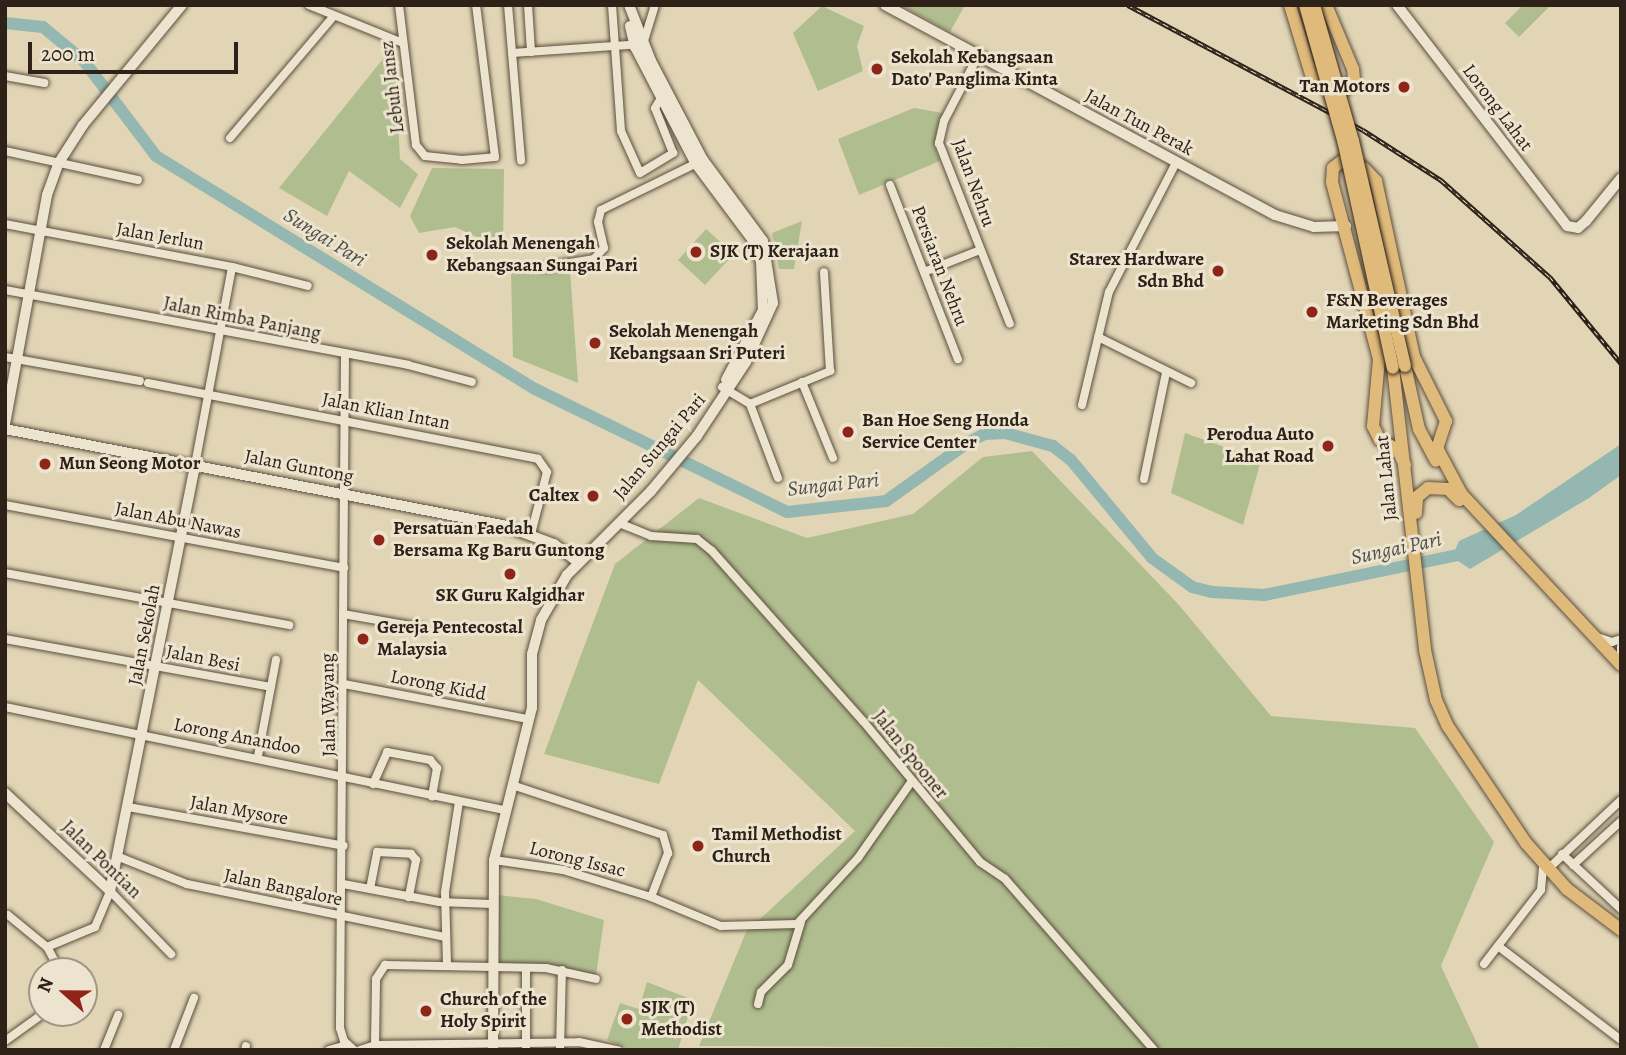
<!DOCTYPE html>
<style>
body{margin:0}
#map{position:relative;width:1626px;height:1055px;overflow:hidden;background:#e1d5b5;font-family:Alegreya,serif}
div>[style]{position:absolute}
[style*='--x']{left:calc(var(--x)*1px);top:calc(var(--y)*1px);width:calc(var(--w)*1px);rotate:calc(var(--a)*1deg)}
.green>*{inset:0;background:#b0be8f}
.water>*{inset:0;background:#94b8b1}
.river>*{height:12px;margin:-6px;padding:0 6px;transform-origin:6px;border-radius:6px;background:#94b8b1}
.roads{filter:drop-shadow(0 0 2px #5b4e3f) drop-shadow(0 0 2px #5b4e3f)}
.minor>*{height:8px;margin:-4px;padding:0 4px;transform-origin:4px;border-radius:4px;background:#ece4cf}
.tertiary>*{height:10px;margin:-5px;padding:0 5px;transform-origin:5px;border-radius:5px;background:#ece4cf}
.secondary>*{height:10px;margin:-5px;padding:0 5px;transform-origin:5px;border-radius:5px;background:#ece4cf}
.primary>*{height:12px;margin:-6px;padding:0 6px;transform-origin:6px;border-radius:6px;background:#e0ba7a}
.rail>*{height:4.5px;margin-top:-2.25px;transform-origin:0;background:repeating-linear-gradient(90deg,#ece4cf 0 5px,#2e2118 0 10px);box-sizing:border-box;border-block:2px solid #2e2118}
.bridges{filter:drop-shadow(0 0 2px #2e2118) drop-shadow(0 0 2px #2e2118)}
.primary-bridge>*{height:12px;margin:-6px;padding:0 6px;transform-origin:6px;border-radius:6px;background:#e0ba7a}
.dots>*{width:19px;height:19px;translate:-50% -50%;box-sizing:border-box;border:4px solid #ece4cf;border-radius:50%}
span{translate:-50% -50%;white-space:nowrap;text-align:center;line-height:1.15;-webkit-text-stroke:6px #ece4cf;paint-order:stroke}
.poi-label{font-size:19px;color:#2e2118;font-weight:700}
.left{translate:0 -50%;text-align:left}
.right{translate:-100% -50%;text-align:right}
.street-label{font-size:19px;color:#2e2118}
.water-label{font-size:21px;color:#4d4e46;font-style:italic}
.frame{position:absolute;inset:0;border:7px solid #2e2118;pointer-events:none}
.north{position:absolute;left:28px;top:957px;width:70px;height:70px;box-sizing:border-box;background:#ece4cf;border:2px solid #a09686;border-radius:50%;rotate:291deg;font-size:19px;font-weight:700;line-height:28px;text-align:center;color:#2e2118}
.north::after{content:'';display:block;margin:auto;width:24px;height:32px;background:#8f2418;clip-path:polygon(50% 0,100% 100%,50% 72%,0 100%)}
.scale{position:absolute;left:28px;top:42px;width:210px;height:32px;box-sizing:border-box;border:4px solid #2e2118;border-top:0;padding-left:9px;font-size:21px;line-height:24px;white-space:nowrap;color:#2e2118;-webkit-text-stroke:5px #ece4cf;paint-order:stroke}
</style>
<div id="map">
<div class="green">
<div style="clip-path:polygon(900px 5px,965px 5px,950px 32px)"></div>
<div style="clip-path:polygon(1523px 5px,1551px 5px,1519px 37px,1505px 23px)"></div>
<div style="clip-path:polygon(822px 6px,864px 26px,857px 46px,863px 71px,818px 91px,793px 33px)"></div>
<div style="clip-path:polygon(391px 49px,395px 63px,400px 159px,418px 174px,400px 208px,349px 171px,327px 216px,279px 188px)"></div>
<div style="clip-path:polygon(914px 108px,943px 113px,934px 146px,940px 161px,859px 195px,838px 139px)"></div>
<div style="clip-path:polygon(432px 168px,504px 169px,503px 249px,455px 227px,419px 233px,410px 216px)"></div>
<div style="clip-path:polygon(802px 221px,794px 269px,779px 269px,772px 233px)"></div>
<div style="clip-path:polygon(706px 229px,734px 254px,705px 285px,678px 260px)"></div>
<div style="clip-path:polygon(570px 269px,578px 383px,513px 357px,511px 273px)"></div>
<div style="clip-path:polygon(1185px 433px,1261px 460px,1243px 525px,1171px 493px)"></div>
<div style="clip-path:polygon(1032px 451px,1179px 605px,1271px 716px,1415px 728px,1494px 842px,1441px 966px,1480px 1050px,699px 1046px,746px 932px,855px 831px,698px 680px,659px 784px,544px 754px,615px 564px,699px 498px,807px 538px,913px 514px,983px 457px)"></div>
<div style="clip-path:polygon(497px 895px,536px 899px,604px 920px,596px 975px,550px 965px,497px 963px)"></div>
<div style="clip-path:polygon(647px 982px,693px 1000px,678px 1050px,631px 1050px,607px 1040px,620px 1003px,639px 1009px)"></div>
</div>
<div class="water">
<div style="clip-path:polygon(1621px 444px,1621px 475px,1589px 498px,1470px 569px,1452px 557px,1459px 541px,1516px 515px)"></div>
</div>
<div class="river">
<div style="--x:5;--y:23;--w:38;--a:6"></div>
<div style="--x:43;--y:27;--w:53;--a:39.7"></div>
<div style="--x:84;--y:61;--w:119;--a:52.8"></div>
<div style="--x:156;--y:156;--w:445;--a:31.6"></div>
<div style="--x:535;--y:389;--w:280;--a:26"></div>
<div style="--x:787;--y:512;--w:100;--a:-6.3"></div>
<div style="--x:886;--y:501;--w:100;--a:-35.6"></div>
<div style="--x:967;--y:443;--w:20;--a:-27"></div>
<div style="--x:985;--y:434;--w:20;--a:-3"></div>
<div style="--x:1005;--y:433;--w:50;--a:15.2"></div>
<div style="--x:1053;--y:446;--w:23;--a:38"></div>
<div style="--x:1071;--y:460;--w:127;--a:50.4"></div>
<div style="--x:1152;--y:558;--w:49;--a:35.9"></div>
<div style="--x:1192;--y:587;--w:21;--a:14"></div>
<div style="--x:1212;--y:592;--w:52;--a:3.3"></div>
<div style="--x:1264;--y:595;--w:207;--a:-11.7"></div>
</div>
<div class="roads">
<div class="minor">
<div style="--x:309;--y:5;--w:101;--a:22"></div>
<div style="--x:399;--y:5;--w:141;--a:83.1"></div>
<div style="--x:416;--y:145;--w:14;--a:51"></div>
<div style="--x:425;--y:156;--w:37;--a:6"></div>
<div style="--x:462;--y:160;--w:33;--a:-5"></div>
<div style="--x:495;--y:157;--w:153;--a:-97.1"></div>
<div style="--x:508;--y:5;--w:156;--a:85.2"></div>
<div style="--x:528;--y:5;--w:47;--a:86.3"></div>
<div style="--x:612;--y:5;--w:126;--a:85.9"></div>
<div style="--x:621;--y:131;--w:46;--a:65.7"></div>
<div style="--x:640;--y:173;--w:39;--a:-31"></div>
<div style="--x:673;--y:153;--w:48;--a:-111.8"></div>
<div style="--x:655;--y:108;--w:12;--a:-59"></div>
<div style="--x:512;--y:53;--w:131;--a:-3.9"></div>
<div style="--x:643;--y:44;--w:41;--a:-72.9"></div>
<div style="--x:978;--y:56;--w:73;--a:117.6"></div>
<div style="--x:944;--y:121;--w:23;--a:103"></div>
<div style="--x:939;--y:143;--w:194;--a:68.6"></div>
<div style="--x:5;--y:76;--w:40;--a:10"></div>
<div style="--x:230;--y:138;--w:160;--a:-49.6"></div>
<div style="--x:5;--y:151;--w:136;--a:12.3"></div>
<div style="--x:890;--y:185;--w:187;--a:68.7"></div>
<div style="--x:5;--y:224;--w:231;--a:10.7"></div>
<div style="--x:232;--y:267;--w:78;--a:14"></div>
<div style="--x:546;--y:267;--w:49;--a:-9.5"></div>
<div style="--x:594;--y:259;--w:15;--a:-48"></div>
<div style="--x:604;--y:248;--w:27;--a:-103"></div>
<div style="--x:598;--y:222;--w:12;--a:-76"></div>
<div style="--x:601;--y:210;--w:111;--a:-26.1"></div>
<div style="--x:924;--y:272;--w:60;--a:-21.4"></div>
<div style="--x:5;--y:290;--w:410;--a:10.5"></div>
<div style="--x:408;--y:365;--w:66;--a:14.9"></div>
<div style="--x:1098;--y:337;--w:104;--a:26.3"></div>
<div style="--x:345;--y:354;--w:674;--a:90.43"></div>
<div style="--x:340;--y:1028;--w:14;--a:73"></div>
<div style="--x:344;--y:1041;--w:13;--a:42"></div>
<div style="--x:5;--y:357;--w:137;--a:10.1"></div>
<div style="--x:802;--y:382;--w:82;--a:67.8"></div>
<div style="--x:148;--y:383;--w:397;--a:11"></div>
<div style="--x:538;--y:459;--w:16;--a:55"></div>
<div style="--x:547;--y:472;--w:64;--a:104.5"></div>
<div style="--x:722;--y:387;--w:33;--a:31"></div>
<div style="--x:750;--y:404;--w:87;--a:-22.4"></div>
<div style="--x:830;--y:371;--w:99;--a:-93.5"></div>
<div style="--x:750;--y:404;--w:79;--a:69.3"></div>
<div style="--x:1082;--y:405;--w:116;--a:-76.6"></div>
<div style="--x:1109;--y:292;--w:145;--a:-62.6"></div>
<div style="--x:195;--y:465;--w:201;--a:-79.4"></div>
<div style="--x:1144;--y:479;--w:108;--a:-78.3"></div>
<div style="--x:5;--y:505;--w:345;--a:10.5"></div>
<div style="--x:619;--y:523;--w:35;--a:22"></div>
<div style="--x:651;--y:536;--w:46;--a:3.7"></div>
<div style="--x:697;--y:539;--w:19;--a:39"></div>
<div style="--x:712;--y:551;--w:227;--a:48.4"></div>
<div style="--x:863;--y:721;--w:183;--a:50.3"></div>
<div style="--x:980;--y:862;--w:30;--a:34"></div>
<div style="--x:1005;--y:879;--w:227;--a:48.9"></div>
<div style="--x:5;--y:573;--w:289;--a:10.4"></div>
<div style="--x:343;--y:614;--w:80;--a:10"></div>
<div style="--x:1597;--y:637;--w:16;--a:18"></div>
<div style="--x:1612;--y:642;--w:9;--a:-18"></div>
<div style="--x:5;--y:639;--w:270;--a:10.2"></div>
<div style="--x:1621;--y:647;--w:13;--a:90"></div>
<div style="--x:344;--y:684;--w:186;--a:10.8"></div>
<div style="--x:5;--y:707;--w:510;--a:11.66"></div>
<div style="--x:258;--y:756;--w:98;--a:-79.4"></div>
<div style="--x:373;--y:784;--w:35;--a:-66"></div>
<div style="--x:387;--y:752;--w:44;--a:10.5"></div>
<div style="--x:430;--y:760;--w:11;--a:49"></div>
<div style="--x:437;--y:768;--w:29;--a:100"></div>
<div style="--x:512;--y:785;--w:159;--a:18.3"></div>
<div style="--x:663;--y:835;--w:19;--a:74"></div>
<div style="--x:668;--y:853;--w:47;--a:111.1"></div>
<div style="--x:128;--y:807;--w:219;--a:10.2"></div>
<div style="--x:1562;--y:854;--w:81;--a:43"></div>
<div style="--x:119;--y:857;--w:73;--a:21.7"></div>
<div style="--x:187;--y:884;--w:263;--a:11.6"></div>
<div style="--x:494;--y:860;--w:70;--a:8.2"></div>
<div style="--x:563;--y:870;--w:92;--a:17.1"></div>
<div style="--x:651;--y:897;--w:76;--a:22.5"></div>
<div style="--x:721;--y:926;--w:76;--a:-1.5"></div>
<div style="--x:797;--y:924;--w:90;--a:-47.3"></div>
<div style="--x:858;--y:858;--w:94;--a:-55"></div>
<div style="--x:1573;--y:865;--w:65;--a:-42.5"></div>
<div style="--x:1548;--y:869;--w:100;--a:-43.4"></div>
<div style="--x:343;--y:884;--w:98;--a:10.6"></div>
<div style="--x:439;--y:902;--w:53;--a:2.2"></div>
<div style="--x:370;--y:889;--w:38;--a:-79"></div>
<div style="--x:377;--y:852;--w:34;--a:3"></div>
<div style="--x:411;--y:854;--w:8;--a:50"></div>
<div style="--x:416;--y:860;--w:38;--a:101"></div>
<div style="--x:8;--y:915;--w:50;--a:39.4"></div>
<div style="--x:1498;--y:946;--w:155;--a:37.4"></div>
<div style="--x:447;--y:964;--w:72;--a:-91.6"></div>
<div style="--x:445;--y:892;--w:91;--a:-81.2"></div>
<div style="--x:1484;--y:964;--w:93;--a:-52.4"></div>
<div style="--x:1541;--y:890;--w:25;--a:-85"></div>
<div style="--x:526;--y:968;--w:82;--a:90"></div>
<div style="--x:60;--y:971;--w:27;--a:-118"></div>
<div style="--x:47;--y:947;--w:52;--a:-22.6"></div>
<div style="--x:95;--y:927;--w:39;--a:-67"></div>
<div style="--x:110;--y:891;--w:88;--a:45.9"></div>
<div style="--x:758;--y:1004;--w:12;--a:-76"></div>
<div style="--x:761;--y:992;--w:38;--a:-45"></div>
<div style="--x:788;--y:965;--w:45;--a:-73.2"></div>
<div style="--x:5;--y:1041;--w:48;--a:-35.7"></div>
<div style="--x:375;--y:1045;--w:66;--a:-89.1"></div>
<div style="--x:376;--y:979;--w:17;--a:-57"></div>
<div style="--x:385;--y:965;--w:161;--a:1.1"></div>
<div style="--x:546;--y:968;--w:51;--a:12.4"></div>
<div style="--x:104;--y:1050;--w:38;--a:-68"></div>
<div style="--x:174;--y:1050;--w:56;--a:-69"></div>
<div style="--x:245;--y:1050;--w:4;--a:-76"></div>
<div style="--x:329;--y:1050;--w:19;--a:-16"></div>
<div style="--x:360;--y:1050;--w:16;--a:-18"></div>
<div style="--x:375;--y:1045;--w:204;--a:-0.8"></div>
<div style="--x:579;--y:1042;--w:40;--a:12"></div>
<div style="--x:560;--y:1050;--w:80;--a:-88.6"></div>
</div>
<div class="tertiary">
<div style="--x:1397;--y:5;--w:279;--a:52.4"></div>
<div style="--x:1567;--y:226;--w:11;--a:10"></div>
<div style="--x:1578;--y:228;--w:11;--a:-41"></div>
<div style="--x:1586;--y:221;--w:55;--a:-50.9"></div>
<div style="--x:5;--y:424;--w:233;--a:-79.6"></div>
<div style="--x:47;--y:195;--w:33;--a:-70"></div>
<div style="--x:58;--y:164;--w:46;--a:-57.3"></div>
<div style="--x:83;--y:125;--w:156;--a:-50.5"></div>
<div style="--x:5;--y:429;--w:506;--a:10.93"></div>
<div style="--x:502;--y:525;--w:55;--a:20.1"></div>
<div style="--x:554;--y:544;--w:30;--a:37"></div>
<div style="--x:5;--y:793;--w:144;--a:43"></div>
<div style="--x:110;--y:891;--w:434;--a:-78.7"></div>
</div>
<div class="secondary">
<div style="--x:885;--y:5;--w:443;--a:28.3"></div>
<div style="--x:1275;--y:215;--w:41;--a:17.1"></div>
<div style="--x:1314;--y:227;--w:32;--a:-2"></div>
<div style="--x:630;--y:26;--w:22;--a:77"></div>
<div style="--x:635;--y:47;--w:132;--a:62.5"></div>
<div style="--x:696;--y:164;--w:94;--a:53.3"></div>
<div style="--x:752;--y:239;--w:24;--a:68"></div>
<div style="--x:761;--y:261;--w:49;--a:87.7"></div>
<div style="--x:763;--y:310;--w:79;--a:117.9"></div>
<div style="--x:493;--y:1050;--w:190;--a:-89.7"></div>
<div style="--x:494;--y:860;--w:157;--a:-76"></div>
<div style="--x:532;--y:708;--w:54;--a:-90"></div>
<div style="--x:532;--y:654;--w:35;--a:-75"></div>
<div style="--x:541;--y:620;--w:52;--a:-60"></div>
<div style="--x:567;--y:575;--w:119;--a:-45"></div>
<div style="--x:651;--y:491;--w:72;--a:-50.1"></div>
<div style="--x:697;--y:436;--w:89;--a:-56.5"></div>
<div style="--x:746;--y:362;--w:65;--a:-65.4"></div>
<div style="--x:773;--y:303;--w:63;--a:-99.2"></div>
<div style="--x:763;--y:241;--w:101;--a:-126.5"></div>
<div style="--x:703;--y:160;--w:112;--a:-117.7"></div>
<div style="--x:651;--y:61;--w:60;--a:-111.4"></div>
</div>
<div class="primary">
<div style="--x:1290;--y:5;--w:72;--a:73.1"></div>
<div style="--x:1311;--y:74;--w:19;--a:36"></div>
<div style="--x:1326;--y:85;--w:19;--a:12"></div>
<div style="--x:1345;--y:89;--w:13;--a:-45"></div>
<div style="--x:1354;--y:80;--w:11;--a:-95"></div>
<div style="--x:1353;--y:69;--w:69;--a:-112.9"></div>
<div style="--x:1405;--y:366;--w:65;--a:77.5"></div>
<div style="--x:1419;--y:429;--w:36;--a:62"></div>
<div style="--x:1393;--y:368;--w:284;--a:83.5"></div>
<div style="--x:1425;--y:650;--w:51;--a:77.6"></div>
<div style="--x:1436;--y:700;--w:27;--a:66"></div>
<div style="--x:1447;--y:725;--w:142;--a:56.2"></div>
<div style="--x:1526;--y:843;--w:62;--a:48.3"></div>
<div style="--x:1567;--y:889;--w:68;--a:37.2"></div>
<div style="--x:1405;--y:465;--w:17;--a:-115"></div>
<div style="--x:1398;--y:450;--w:21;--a:-151"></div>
<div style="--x:1380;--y:440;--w:16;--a:-117"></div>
<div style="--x:1373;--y:426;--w:67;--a:-84.9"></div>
<div style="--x:1379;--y:359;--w:183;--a:-104.9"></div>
<div style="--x:1332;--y:182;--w:14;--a:-86"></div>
<div style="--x:1333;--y:168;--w:11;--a:-38"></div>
<div style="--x:1342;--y:161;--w:23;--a:18"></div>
<div style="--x:1364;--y:168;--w:18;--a:47"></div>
<div style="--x:1376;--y:181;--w:180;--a:77.8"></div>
<div style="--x:1414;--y:357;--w:72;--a:63.4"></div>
<div style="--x:1446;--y:421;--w:28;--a:108"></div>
<div style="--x:1437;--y:448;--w:51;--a:61.9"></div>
<div style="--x:1455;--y:487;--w:243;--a:47"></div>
<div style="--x:1416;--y:513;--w:16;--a:-86"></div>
<div style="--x:1417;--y:497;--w:14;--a:-39"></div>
<div style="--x:1428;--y:488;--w:20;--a:3"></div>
<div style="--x:1448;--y:489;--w:16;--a:45"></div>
</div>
</div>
<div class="rail">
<div style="--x:1128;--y:5;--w:266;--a:28"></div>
<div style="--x:1363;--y:130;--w:93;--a:32.7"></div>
<div style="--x:1441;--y:180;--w:146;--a:41.7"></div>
<div style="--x:1550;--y:277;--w:112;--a:50.5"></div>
</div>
<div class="bridges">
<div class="primary-bridge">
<div style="--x:1305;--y:5;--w:144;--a:74.3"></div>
<div style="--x:1344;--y:144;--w:229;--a:77.7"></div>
<div style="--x:1314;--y:5;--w:141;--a:74"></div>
<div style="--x:1353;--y:141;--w:231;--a:77"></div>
</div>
</div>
<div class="dots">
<div style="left:877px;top:69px;background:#8f2418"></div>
<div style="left:1404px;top:87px;background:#8f2418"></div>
<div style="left:696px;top:252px;background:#8f2418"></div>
<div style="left:432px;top:255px;background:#8f2418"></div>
<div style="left:1218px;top:271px;background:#8f2418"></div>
<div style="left:1312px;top:312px;background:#8f2418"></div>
<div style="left:595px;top:343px;background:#8f2418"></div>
<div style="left:848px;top:432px;background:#8f2418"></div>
<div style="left:1328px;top:446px;background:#8f2418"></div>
<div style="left:45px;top:464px;background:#8f2418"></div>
<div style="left:593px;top:496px;background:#8f2418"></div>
<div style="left:379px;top:540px;background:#8f2418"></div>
<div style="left:510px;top:574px;background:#8f2418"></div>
<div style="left:363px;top:639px;background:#8f2418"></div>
<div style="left:698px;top:846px;background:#8f2418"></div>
<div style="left:426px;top:1011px;background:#8f2418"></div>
<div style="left:627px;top:1019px;background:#8f2418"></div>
</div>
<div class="poi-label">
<span class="left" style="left:891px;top:69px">Sekolah Kebangsaan<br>Dato' Panglima Kinta</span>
<span class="right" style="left:1390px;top:87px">Tan Motors</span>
<span class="left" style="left:446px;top:255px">Sekolah Menengah<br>Kebangsaan Sungai Pari</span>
<span class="left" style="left:710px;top:252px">SJK (T) Kerajaan</span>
<span class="right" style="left:1204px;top:271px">Starex Hardware<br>Sdn Bhd</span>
<span class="left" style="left:1326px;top:312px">F&amp;N Beverages<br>Marketing Sdn Bhd</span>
<span class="left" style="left:609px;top:343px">Sekolah Menengah<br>Kebangsaan Sri Puteri</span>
<span class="left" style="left:862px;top:432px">Ban Hoe Seng Honda<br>Service Center</span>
<span class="right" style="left:1314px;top:446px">Perodua Auto<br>Lahat Road</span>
<span class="left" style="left:59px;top:464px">Mun Seong Motor</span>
<span class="right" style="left:579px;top:496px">Caltex</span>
<span class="left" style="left:393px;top:540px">Persatuan Faedah<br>Bersama Kg Baru Guntong</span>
<span style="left:510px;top:596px">SK Guru Kalgidhar</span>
<span class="left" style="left:377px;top:639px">Gereja Pentecostal<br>Malaysia</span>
<span class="left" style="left:712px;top:846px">Tamil Methodist<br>Church</span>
<span class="left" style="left:440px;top:1011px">Church of the<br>Holy Spirit</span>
<span class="left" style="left:641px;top:1019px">SJK (T)<br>Methodist</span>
</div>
<div class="street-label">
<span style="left:393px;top:87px;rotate:-97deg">Lebuh Jansz</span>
<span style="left:1497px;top:108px;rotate:53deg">Lorong Lahat</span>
<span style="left:1139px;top:123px;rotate:28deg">Jalan Tun Perak</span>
<span style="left:973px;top:183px;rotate:70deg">Jalan Nehru</span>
<span style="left:160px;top:237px;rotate:10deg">Jalan Jerlun</span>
<span style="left:939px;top:266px;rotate:69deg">Persiaran Nehru</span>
<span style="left:242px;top:319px;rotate:11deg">Jalan Rimba Panjang</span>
<span style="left:386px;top:412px;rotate:11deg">Jalan Klian Intan</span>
<span style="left:660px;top:447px;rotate:-50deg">Jalan Sungai Pari</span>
<span style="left:299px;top:467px;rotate:11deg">Jalan Guntong</span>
<span style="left:1387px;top:478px;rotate:-96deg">Jalan Lahat</span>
<span style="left:178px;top:521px;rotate:11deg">Jalan Abu Nawas</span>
<span style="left:145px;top:635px;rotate:-79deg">Jalan Sekolah</span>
<span style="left:203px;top:659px;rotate:11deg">Jalan Besi</span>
<span style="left:438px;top:686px;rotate:11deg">Lorong Kidd</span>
<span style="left:329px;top:705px;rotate:-91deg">Jalan Wayang</span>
<span style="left:237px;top:737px;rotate:11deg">Lorong Anandoo</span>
<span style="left:910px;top:755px;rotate:51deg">Jalan Spooner</span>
<span style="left:239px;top:811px;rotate:10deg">Jalan Mysore</span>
<span style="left:101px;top:860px;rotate:44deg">Jalan Pontian</span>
<span style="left:577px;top:860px;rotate:14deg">Lorong Issac</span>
<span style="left:283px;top:888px;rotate:12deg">Jalan Bangalore</span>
</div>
<div class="water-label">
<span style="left:325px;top:237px;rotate:32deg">Sungai Pari</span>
<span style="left:833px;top:484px;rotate:-6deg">Sungai Pari</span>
<span style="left:1396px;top:548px;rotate:-12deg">Sungai Pari</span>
</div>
<div class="frame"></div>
<div class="north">N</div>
<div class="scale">200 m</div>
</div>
